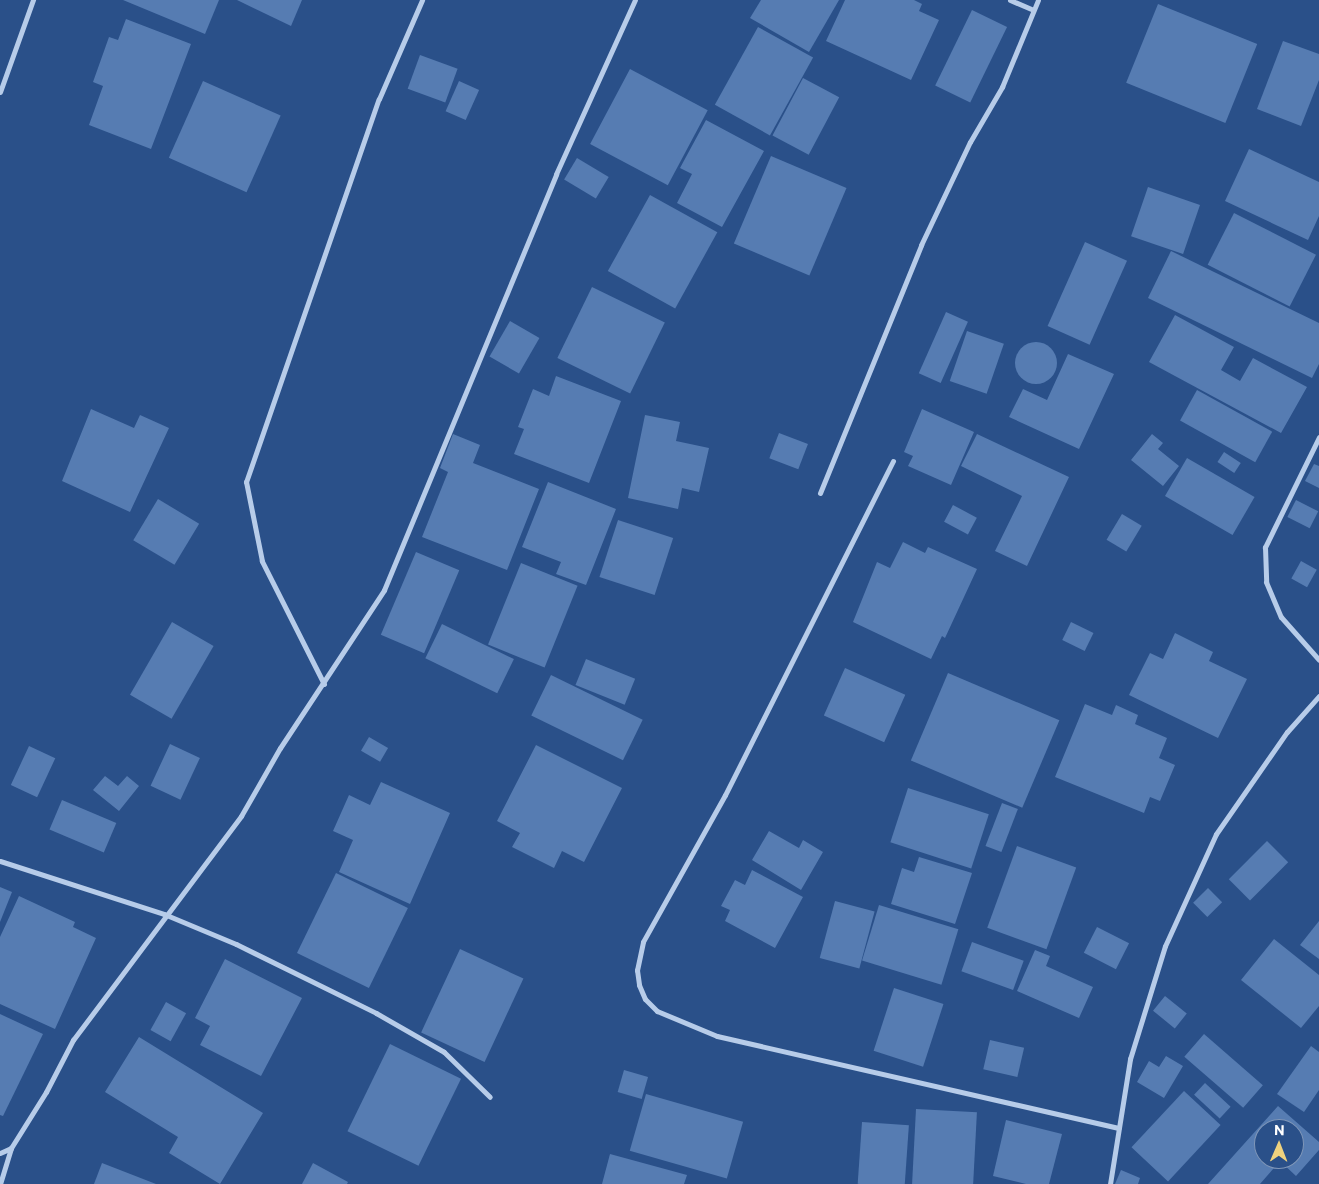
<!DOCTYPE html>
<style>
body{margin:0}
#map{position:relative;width:1319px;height:1184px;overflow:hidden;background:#2a5089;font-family:Commissioner,sans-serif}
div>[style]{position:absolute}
.building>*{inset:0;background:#567cb2;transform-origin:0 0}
.round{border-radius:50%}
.minor>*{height:5px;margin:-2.5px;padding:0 2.5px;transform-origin:2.5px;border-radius:2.5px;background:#b7cce9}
span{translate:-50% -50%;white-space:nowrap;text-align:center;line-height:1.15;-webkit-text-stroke:4.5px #2a5089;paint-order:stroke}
.north{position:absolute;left:1254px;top:1119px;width:50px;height:50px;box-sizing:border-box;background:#2a5089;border:1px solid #7f96b8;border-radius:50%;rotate:1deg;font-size:14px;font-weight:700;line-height:20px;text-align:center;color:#fff}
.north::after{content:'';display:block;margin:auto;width:18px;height:22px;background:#efd27e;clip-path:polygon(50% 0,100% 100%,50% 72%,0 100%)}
</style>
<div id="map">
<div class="building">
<i style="clip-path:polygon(123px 0,219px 0,205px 34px)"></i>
<i style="clip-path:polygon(237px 0,302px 0,291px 26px)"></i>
<i style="clip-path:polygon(761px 0,839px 0,809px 52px,750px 18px)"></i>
<i style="clip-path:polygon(845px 0,914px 0,922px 4px,919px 11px,939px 20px,911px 80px,826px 41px)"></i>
<i style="left:1158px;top:4px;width:107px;height:85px;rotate:22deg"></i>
<i style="left:972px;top:10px;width:39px;height:84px;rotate:26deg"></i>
<i style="clip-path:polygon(126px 19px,191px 44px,151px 149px,89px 125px,103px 86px,93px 82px,109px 37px,118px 40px)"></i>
<i style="left:758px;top:27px;width:63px;height:89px;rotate:29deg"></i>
<i style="clip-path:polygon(1283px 41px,1319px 54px,1319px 80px,1301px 126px,1257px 109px)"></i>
<i style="left:420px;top:55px;width:40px;height:36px;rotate:20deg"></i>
<i style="left:630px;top:69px;width:88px;height:85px;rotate:28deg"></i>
<i style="left:803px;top:78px;width:41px;height:65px;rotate:28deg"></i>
<i style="left:203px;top:81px;width:85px;height:84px;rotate:24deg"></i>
<i style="left:459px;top:81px;width:22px;height:33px;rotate:24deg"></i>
<i style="clip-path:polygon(706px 120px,764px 151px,722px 227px,677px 203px,692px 174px,680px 168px)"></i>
<i style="clip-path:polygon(1249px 149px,1319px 182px,1319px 216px,1308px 240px,1225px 201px)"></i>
<i style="left:771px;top:156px;width:82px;height:95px;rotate:23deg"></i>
<i style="left:577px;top:158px;width:37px;height:25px;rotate:31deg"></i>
<i style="left:1148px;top:187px;width:55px;height:52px;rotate:19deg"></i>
<i style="left:650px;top:195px;width:77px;height:87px;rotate:29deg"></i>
<i style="left:1234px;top:213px;width:92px;height:58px;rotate:27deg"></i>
<i style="left:1085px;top:242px;width:46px;height:92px;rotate:24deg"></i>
<i style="clip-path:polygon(1171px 251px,1319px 323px,1319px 364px,1312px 378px,1148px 298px)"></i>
<i style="left:592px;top:287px;width:81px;height:79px;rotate:26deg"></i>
<i style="left:946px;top:312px;width:24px;height:67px;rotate:24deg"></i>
<i style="clip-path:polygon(1175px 315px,1234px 347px,1221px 370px,1240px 381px,1253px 358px,1307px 387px,1281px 433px,1149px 362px)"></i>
<i style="left:510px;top:321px;width:34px;height:41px;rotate:30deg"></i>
<i style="left:967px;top:331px;width:39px;height:53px;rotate:19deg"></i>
<i class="round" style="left:1015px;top:342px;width:42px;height:42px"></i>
<i style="clip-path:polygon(1068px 354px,1114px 374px,1079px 449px,1009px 417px,1023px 389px,1047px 400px)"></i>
<i style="clip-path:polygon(556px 376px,621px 401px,589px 483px,514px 454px,524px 429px,518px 427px,533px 389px,549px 396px)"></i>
<i style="left:1197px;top:390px;width:86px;height:35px;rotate:29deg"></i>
<i style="clip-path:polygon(91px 409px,134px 428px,140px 415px,169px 428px,130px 512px,62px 481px)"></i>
<i style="clip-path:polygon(922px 409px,974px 432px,951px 485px,908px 466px,913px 456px,904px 452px)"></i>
<i style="clip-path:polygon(645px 415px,680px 422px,676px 441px,709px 448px,699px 492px,682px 488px,678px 509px,628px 498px)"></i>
<i style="left:779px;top:433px;width:31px;height:27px;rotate:21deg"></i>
<i style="clip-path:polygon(453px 434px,480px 445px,473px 463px,539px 489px,507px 570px,422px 537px,448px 472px,440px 468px)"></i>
<i style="clip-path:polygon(977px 434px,1069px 477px,1027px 566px,995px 551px,1022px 496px,961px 466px)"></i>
<i style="clip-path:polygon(1152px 434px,1163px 443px,1158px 449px,1179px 466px,1163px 486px,1131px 460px)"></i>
<i style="left:1224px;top:452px;width:20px;height:12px;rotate:33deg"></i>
<i style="left:1187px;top:458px;width:78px;height:44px;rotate:30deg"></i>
<i style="clip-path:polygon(1314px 464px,1319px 466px,1319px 488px,1305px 481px)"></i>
<i style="clip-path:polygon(548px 482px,616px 509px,586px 585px,556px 574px,561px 562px,522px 547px)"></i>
<i style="left:158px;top:499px;width:48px;height:48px;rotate:31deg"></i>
<i style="left:1296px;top:500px;width:25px;height:19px;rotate:27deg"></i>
<i style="left:953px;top:505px;width:27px;height:19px;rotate:28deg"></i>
<i style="left:1122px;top:514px;width:23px;height:30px;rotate:31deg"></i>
<i style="left:618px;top:520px;width:58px;height:60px;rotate:18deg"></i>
<i style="clip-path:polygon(903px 542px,925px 553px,928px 547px,977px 569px,945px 638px,942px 636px,931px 659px,853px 622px,877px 562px,890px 568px)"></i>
<i style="left:416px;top:552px;width:47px;height:90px;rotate:23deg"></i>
<i style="left:1301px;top:561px;width:18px;height:20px;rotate:29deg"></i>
<i style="left:521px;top:563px;width:61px;height:88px;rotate:22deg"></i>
<i style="left:172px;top:622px;width:48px;height:84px;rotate:30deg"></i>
<i style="left:1071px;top:622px;width:25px;height:20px;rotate:26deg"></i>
<i style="left:442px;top:624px;width:80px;height:38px;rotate:26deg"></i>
<i style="clip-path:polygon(1175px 633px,1213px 652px,1209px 661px,1247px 679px,1218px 738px,1129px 695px,1150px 653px,1163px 659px)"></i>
<i style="left:586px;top:659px;width:53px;height:28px;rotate:22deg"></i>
<i style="left:845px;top:668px;width:66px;height:52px;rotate:24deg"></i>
<i style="left:948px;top:673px;width:121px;height:95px;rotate:23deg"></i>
<i style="left:551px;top:675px;width:102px;height:45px;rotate:26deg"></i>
<i style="clip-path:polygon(1085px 704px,1112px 715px,1116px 705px,1138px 715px,1135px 724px,1167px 738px,1159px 758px,1175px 765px,1160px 801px,1150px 797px,1144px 813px,1055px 777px)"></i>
<i style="left:369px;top:737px;width:22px;height:16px;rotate:30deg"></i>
<i style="left:170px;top:744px;width:33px;height:46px;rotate:25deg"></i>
<i style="clip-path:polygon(536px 745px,622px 788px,584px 862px,562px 851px,554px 868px,512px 847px,520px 833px,497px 821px)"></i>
<i style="left:29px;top:746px;width:29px;height:43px;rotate:25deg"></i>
<i style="clip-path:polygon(105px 776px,118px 786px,127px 776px,139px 786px,119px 811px,93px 790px)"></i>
<i style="clip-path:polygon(381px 782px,450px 813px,410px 904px,339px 872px,353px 840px,333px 831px,349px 795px,370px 805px)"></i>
<i style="left:908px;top:788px;width:85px;height:57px;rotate:18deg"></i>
<i style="left:62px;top:800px;width:59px;height:32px;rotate:23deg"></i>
<i style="left:1002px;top:803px;width:17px;height:46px;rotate:21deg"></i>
<i style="clip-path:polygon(769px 831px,799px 848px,803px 840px,823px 852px,801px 890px,752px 860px)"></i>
<i style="left:1267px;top:841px;width:30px;height:54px;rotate:45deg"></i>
<i style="left:1017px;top:846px;width:63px;height:87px;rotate:20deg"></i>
<i style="clip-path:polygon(919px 857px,972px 873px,955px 924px,891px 904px,902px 868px,914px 872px)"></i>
<i style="clip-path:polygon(752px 870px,803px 897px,775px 948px,725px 921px,730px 910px,721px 906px,735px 880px,745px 885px)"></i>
<i style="left:336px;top:873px;width:80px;height:89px;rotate:26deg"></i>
<i style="clip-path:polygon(0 887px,12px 892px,0 922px)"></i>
<i style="left:1208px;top:888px;width:20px;height:21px;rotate:45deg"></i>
<i style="clip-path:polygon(19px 896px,75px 922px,73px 927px,96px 938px,55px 1029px,0 1004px,0 937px)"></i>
<i style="left:835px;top:901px;width:41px;height:59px;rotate:15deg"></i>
<i style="left:879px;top:905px;width:83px;height:58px;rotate:17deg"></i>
<i style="clip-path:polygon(1319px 921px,1319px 959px,1300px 945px)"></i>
<i style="left:1097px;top:927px;width:36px;height:29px;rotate:27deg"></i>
<i style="clip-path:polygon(1274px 939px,1319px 975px,1319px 1006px,1301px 1028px,1241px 980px)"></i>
<i style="left:972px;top:942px;width:55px;height:31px;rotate:20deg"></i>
<i style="left:460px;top:949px;width:70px;height:92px;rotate:25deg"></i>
<i style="clip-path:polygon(1035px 950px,1050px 956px,1046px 966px,1093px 987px,1079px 1018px,1017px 991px)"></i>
<i style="clip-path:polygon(225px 959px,302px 998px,261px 1076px,200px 1045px,210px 1026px,195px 1018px)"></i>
<i style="left:894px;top:988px;width:52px;height:66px;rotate:18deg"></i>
<i style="left:1165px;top:996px;width:28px;height:19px;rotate:39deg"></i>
<i style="left:166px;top:1002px;width:23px;height:32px;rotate:29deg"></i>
<i style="clip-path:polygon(0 1014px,43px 1034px,3px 1116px,0 1115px)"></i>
<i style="left:1204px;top:1034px;width:78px;height:30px;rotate:41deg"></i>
<i style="clip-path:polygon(139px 1037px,263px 1113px,220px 1184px,169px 1153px,178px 1137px,105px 1092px)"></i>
<i style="left:990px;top:1040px;width:35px;height:30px;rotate:13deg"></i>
<i style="left:390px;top:1044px;width:79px;height:97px;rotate:26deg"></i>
<i style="clip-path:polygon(1311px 1046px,1319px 1052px,1319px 1090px,1304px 1112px,1277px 1094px)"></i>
<i style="clip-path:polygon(1166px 1056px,1183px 1066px,1164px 1098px,1137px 1082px,1149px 1061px,1159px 1067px)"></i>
<i style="left:624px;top:1070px;width:25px;height:23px;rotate:16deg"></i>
<i style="left:1205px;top:1083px;width:35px;height:16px;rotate:43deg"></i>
<i style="left:1184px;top:1091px;width:50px;height:77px;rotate:43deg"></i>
<i style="left:646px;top:1094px;width:101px;height:59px;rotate:16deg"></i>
<i style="clip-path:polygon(evenodd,1278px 1106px,1319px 1142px,1319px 1150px,1296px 1176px,1280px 1161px,1260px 1184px,1208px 1184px,1278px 1106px,1264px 1129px,1294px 1129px,1294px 1159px,1264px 1159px,1264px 1129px)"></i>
<i style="left:916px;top:1109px;width:61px;height:75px;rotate:3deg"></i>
<i style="clip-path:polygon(1006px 1120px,1062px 1134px,1049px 1184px,1026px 1184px,993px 1176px)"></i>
<i style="left:862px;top:1122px;width:47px;height:62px;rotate:4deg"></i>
<i style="clip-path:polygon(610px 1154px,687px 1175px,684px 1184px,602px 1184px)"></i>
<i style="clip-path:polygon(102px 1163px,156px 1184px,94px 1184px)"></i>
<i style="clip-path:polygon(313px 1163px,348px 1182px,347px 1184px,302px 1184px)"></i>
<i style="clip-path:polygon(1121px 1170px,1140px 1178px,1138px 1184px,1115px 1184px)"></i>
</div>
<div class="minor">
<i style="left:1010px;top:0;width:25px;rotate:23deg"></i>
<i style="left:0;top:92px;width:98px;rotate:-70.3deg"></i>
<i style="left:1319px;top:437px;width:123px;rotate:116.1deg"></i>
<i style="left:1265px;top:547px;width:35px;rotate:88deg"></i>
<i style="left:1266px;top:582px;width:38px;rotate:67deg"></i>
<i style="left:1281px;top:617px;width:57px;rotate:48.5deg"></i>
<i style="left:893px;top:461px;width:374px;rotate:116.7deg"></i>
<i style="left:725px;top:795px;width:168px;rotate:119.2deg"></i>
<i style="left:643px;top:942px;width:29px;rotate:102deg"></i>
<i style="left:637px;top:970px;width:15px;rotate:82deg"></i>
<i style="left:639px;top:985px;width:15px;rotate:67deg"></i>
<i style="left:645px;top:999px;width:17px;rotate:45deg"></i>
<i style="left:657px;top:1011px;width:65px;rotate:22.6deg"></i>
<i style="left:717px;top:1036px;width:412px;rotate:12.9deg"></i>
<i style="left:820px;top:493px;width:268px;rotate:-67.8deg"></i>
<i style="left:921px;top:245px;width:114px;rotate:-64.6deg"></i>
<i style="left:970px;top:142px;width:64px;rotate:-59.8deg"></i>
<i style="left:1002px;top:87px;width:94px;rotate:-67.5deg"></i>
<i style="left:324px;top:684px;width:138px;rotate:-116.8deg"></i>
<i style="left:262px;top:561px;width:81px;rotate:-101.4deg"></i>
<i style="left:246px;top:482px;width:405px;rotate:-70.9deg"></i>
<i style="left:379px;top:99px;width:108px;rotate:-66.5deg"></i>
<i style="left:0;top:861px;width:172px;rotate:17.9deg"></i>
<i style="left:164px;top:914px;width:78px;rotate:22.6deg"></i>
<i style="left:236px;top:944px;width:156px;rotate:26.2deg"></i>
<i style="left:376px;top:1013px;width:78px;rotate:29.8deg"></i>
<i style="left:444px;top:1052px;width:64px;rotate:44.4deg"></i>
<i style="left:0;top:1153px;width:12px;rotate:-24deg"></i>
<i style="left:11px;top:1148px;width:66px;rotate:-58deg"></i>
<i style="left:46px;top:1092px;width:59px;rotate:-62.6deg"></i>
<i style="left:73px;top:1040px;width:280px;rotate:-53.1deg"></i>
<i style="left:241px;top:816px;width:78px;rotate:-60.2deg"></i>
<i style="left:280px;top:748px;width:189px;rotate:-56.6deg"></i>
<i style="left:384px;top:590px;width:450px;rotate:-67.5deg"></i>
<i style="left:556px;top:174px;width:191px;rotate:-65.6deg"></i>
<i style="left:0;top:1184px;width:38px;rotate:-73deg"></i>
<i style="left:1110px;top:1184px;width:127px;rotate:-80.9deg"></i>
<i style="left:1130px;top:1059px;width:118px;rotate:-72.8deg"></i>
<i style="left:1165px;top:946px;width:123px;rotate:-65.5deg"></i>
<i style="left:1216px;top:834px;width:124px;rotate:-55.2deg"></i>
<i style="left:1287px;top:732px;width:48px;rotate:-48.4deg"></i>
</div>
<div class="north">N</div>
</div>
